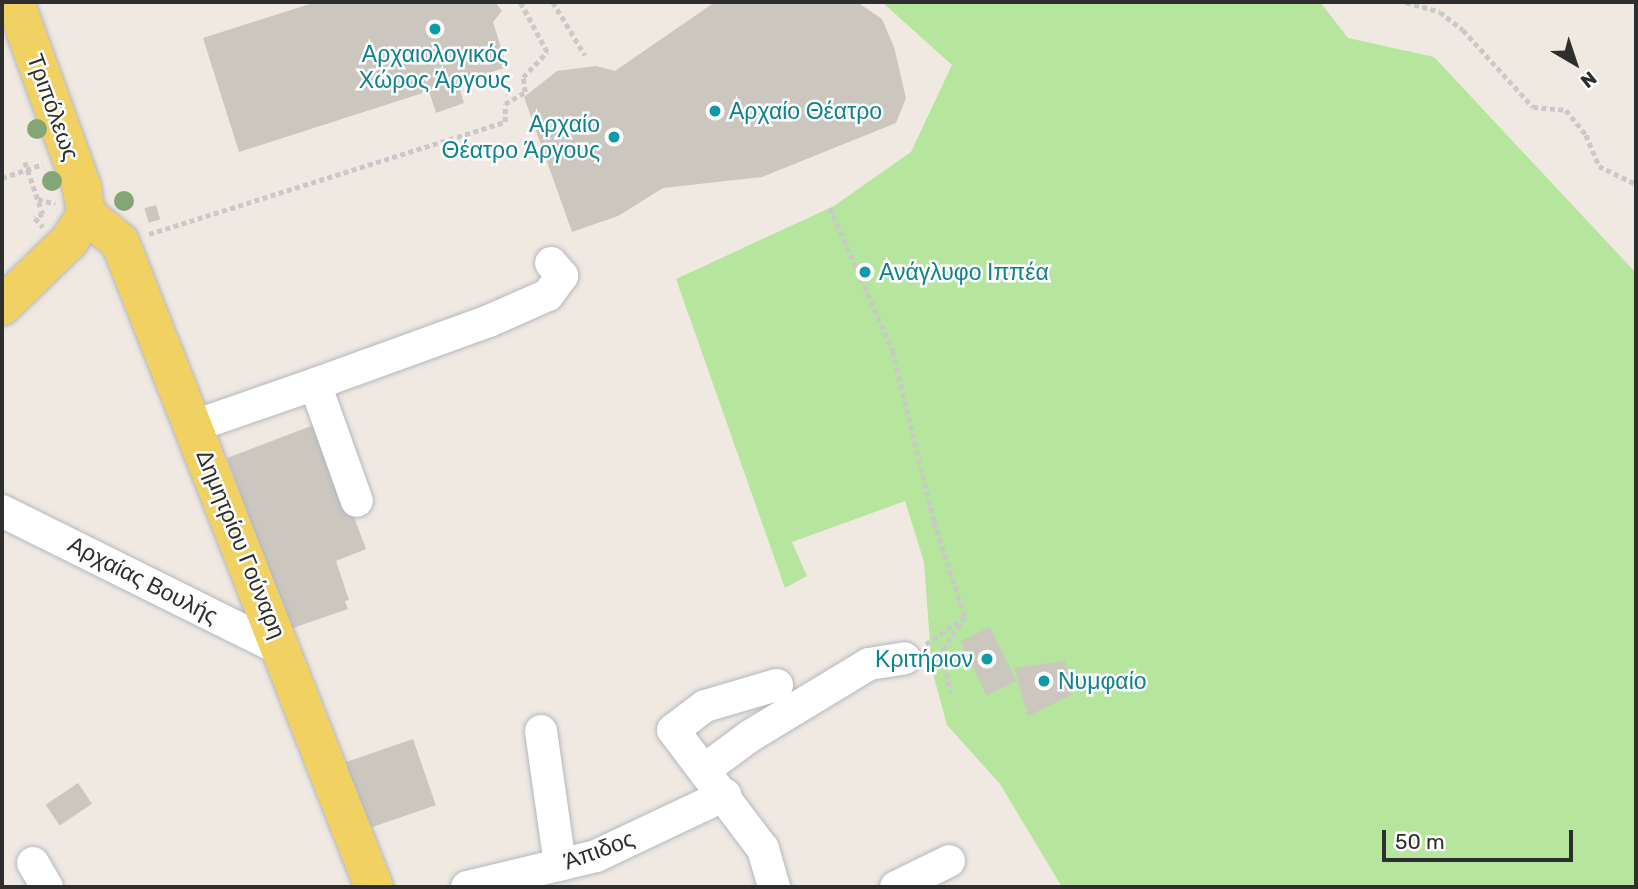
<!DOCTYPE html>
<meta charset="utf-8">
<style>
body{margin:0}
#map{position:relative;width:1638px;height:889px;overflow:hidden;background:#efe9e1;font-family:Rubik,sans-serif}
div>[style]{position:absolute}
.green>*{inset:0;background:#b6e59e}
.building>*{inset:0;background:#cbc7bf;transform-origin:0 0}
.path>*{height:4.5px;margin-top:-2.25px;transform-origin:0;background:repeating-linear-gradient(90deg,#c9c9c9 0 5px,transparent 0 8.5px)}
.roads{filter:drop-shadow(0 0 2px #b4b7c1) drop-shadow(0 0 2px #b4b7c1)}
.minor>*{height:32px;margin:-16px;padding:0 16px;transform-origin:16px;border-radius:16px;background:#fff}
.major>*{height:38px;margin:-19px;padding:0 19px;transform-origin:19px;border-radius:19px;background:#f2d163}
.trees>*{width:20px;height:20px;margin:-10px;border-radius:50%;background:#84a574}
.dots>*{width:19px;height:19px;translate:-50% -50%;box-sizing:border-box;border:4px solid #fff;border-radius:50%}
span{translate:-50% -50%;white-space:nowrap;text-align:center;line-height:1.15;-webkit-text-stroke:5px #fff;paint-order:stroke}
.culture-label{font-size:23px;color:#0d838f}
.left{translate:0 -50%;text-align:left}
.right{translate:-100% -50%;text-align:right}
.street-label{font-size:23px;color:#2e2e2e}
.frame{position:absolute;inset:0;border:4px solid #2e2e2e;pointer-events:none}
.north{position:absolute;left:1540px;top:28px;width:70px;height:70px;-webkit-text-stroke:5px #fff;paint-order:stroke;rotate:141deg;font-size:19px;font-weight:700;line-height:28px;text-align:center;color:#2e2e2e}
.north::after{content:'';display:block;margin:auto;width:24px;height:32px;background:#2e2e2e;clip-path:polygon(50% 0,100% 100%,50% 72%,0 100%)}
.scale{position:absolute;left:1382px;top:830px;width:191px;height:32px;box-sizing:border-box;border:4px solid #2e2e2e;border-top:0;padding-left:9px;font-size:21px;line-height:24px;white-space:nowrap;color:#2e2e2e;-webkit-text-stroke:5px #fff;paint-order:stroke}
</style>
<div id="map">
<div class="green">
<i style="clip-path:polygon(882px 2px,1320px 2px,1348px 38px,1434px 57px,1636px 273px,1636px 887px,1062px 887px,1000px 784px,947px 725px,932px 670px,924px 562px,905px 501px,792px 542px,807px 576px,785px 588px,676px 279px,834px 206px,911px 152px,952px 65px)"></i>
</div>
<div class="building">
<i style="clip-path:polygon(316px 2px,495px 2px,502px 11px,493px 22px,507px 67px,458px 83px,464px 103px,436px 113px,429px 91px,239px 152px,203px 38px)"></i>
<i style="clip-path:polygon(715px 2px,857px 2px,882px 19px,894px 47px,906px 98px,896px 123px,762px 177px,663px 188px,618px 216px,572px 232px,524px 97px,557px 71px,596px 66px,615px 71px)"></i>
<i style="left:156px;top:205px;width:15px;height:12px;rotate:74deg"></i>
<i style="clip-path:polygon(319px 423px,366px 549px,336px 561px,349px 600px,345px 601px,348px 609px,290px 629px,227px 458px)"></i>
<i style="left:990px;top:627px;width:60px;height:33px;rotate:64deg"></i>
<i style="clip-path:polygon(1065px 661px,1073px 694px,1028px 716px,1014px 668px)"></i>
<i style="left:413px;top:739px;width:70px;height:77px;rotate:71deg"></i>
<i style="left:78px;top:783px;width:25px;height:39px;rotate:56deg"></i>
</div>
<div class="path">
<i style="left:553px;top:2px;width:62px;rotate:58.9deg"></i>
<i style="left:1406px;top:2px;width:35px;rotate:16deg"></i>
<i style="left:1440px;top:12px;width:29px;rotate:38deg"></i>
<i style="left:1463px;top:30px;width:104px;rotate:47.7deg"></i>
<i style="left:1533px;top:107px;width:33px;rotate:5deg"></i>
<i style="left:1566px;top:110px;width:32px;rotate:51deg"></i>
<i style="left:1586px;top:135px;width:34px;rotate:67deg"></i>
<i style="left:1599px;top:166px;width:41px;rotate:25.9deg"></i>
<i style="left:25px;top:162px;width:55px;rotate:70.9deg"></i>
<i style="left:43px;top:214px;width:9px;rotate:153deg"></i>
<i style="left:35px;top:218px;width:12px;rotate:48deg"></i>
<i style="left:2px;top:178px;width:43px;rotate:-18.9deg"></i>
<i style="left:38px;top:199px;width:18px;rotate:16deg"></i>
<i style="left:830px;top:208px;width:156px;rotate:66.2deg"></i>
<i style="left:893px;top:351px;width:176px;rotate:76.5deg"></i>
<i style="left:934px;top:522px;width:100px;rotate:71.9deg"></i>
<i style="left:965px;top:617px;width:37px;rotate:124deg"></i>
<i style="left:944px;top:648px;width:46px;rotate:82.6deg"></i>
<i style="left:149px;top:234px;width:373px;rotate:-17.5deg"></i>
<i style="left:505px;top:122px;width:18px;rotate:-90deg"></i>
<i style="left:505px;top:104px;width:23px;rotate:-31deg"></i>
<i style="left:525px;top:92px;width:15px;rotate:-98deg"></i>
<i style="left:523px;top:77px;width:35px;rotate:-46deg"></i>
<i style="left:547px;top:52px;width:57px;rotate:-118.4deg"></i>
<i style="left:926px;top:644px;width:44px;rotate:-34.8deg"></i>
</div>
<div class="roads">
<div class="minor">
<i style="left:315px;top:384px;width:185px;rotate:-19.9deg"></i>
<i style="left:489px;top:321px;width:64px;rotate:-23.8deg"></i>
<i style="left:548px;top:295px;width:24px;rotate:-54deg"></i>
<i style="left:562px;top:276px;width:17px;rotate:-130deg"></i>
<i style="left:194px;top:426px;width:128px;rotate:-19.1deg"></i>
<i style="left:315px;top:384px;width:124px;rotate:70.3deg"></i>
<i style="left:2px;top:511px;width:315px;rotate:26.4deg"></i>
<i style="left:541px;top:731px;width:135px;rotate:81.9deg"></i>
<i style="left:704px;top:770px;width:57px;rotate:-36.5deg"></i>
<i style="left:750px;top:736px;width:139px;rotate:-31.2deg"></i>
<i style="left:869px;top:664px;width:36px;rotate:-9deg"></i>
<i style="left:33px;top:863px;width:28px;rotate:60deg"></i>
<i style="left:467px;top:887px;width:133px;rotate:-13.5deg"></i>
<i style="left:596px;top:856px;width:143px;rotate:-25.3deg"></i>
<i style="left:774px;top:887px;width:40px;rotate:-106deg"></i>
<i style="left:763px;top:849px;width:149px;rotate:-127.1deg"></i>
<i style="left:673px;top:730px;width:40px;rotate:-37deg"></i>
<i style="left:705px;top:706px;width:75px;rotate:-16.3deg"></i>
<i style="left:896px;top:887px;width:59px;rotate:-26.1deg"></i>
</div>
<div class="major">
<i style="left:15px;top:2px;width:197px;rotate:70.1deg"></i>
<i style="left:82px;top:187px;width:27px;rotate:82deg"></i>
<i style="left:86px;top:214px;width:44px;rotate:39.5deg"></i>
<i style="left:120px;top:242px;width:693px;rotate:68.51deg"></i>
<i style="left:2px;top:306px;width:95px;rotate:-44.1deg"></i>
<i style="left:70px;top:240px;width:31px;rotate:-58deg"></i>
</div>
</div>
<div class="trees">
<i style="left:37px;top:129px"></i>
<i style="left:52px;top:181px"></i>
<i style="left:124px;top:201px"></i>
</div>
<div class="dots">
<i style="left:435px;top:29px;background:#0f9aa8"></i>
<i style="left:715px;top:111px;background:#0f9aa8"></i>
<i style="left:614px;top:137px;background:#0f9aa8"></i>
<i style="left:865px;top:272px;background:#0f9aa8"></i>
<i style="left:987px;top:659px;background:#0f9aa8"></i>
<i style="left:1044px;top:681px;background:#0f9aa8"></i>
</div>
<div class="culture-label">
<span style="left:435px;top:67px">Αρχαιολογικός<br>Χώρος Άργους</span>
<span class="left" style="left:729px;top:111px">Αρχαίο Θέατρο</span>
<span class="right" style="left:600px;top:137px">Αρχαίο<br>Θέατρο Άργους</span>
<span class="left" style="left:879px;top:272px">Ανάγλυφο Ιππέα</span>
<span class="right" style="left:973px;top:659px">Κριτήριον</span>
<span class="left" style="left:1058px;top:681px">Νυμφαίο</span>
</div>
<div class="street-label">
<span style="left:53px;top:107px;rotate:70deg">Τριπόλεως</span>
<span style="left:241px;top:544px;rotate:68deg">Δημητρίου Γούναρη</span>
<span style="left:143px;top:580px;rotate:27deg">Αρχαίας Βουλής</span>
<span style="left:599px;top:850px;rotate:-20deg">Άπιδος</span>
</div>
<div class="frame"></div>
<div class="north">N</div>
<div class="scale">50 m</div>
</div>
